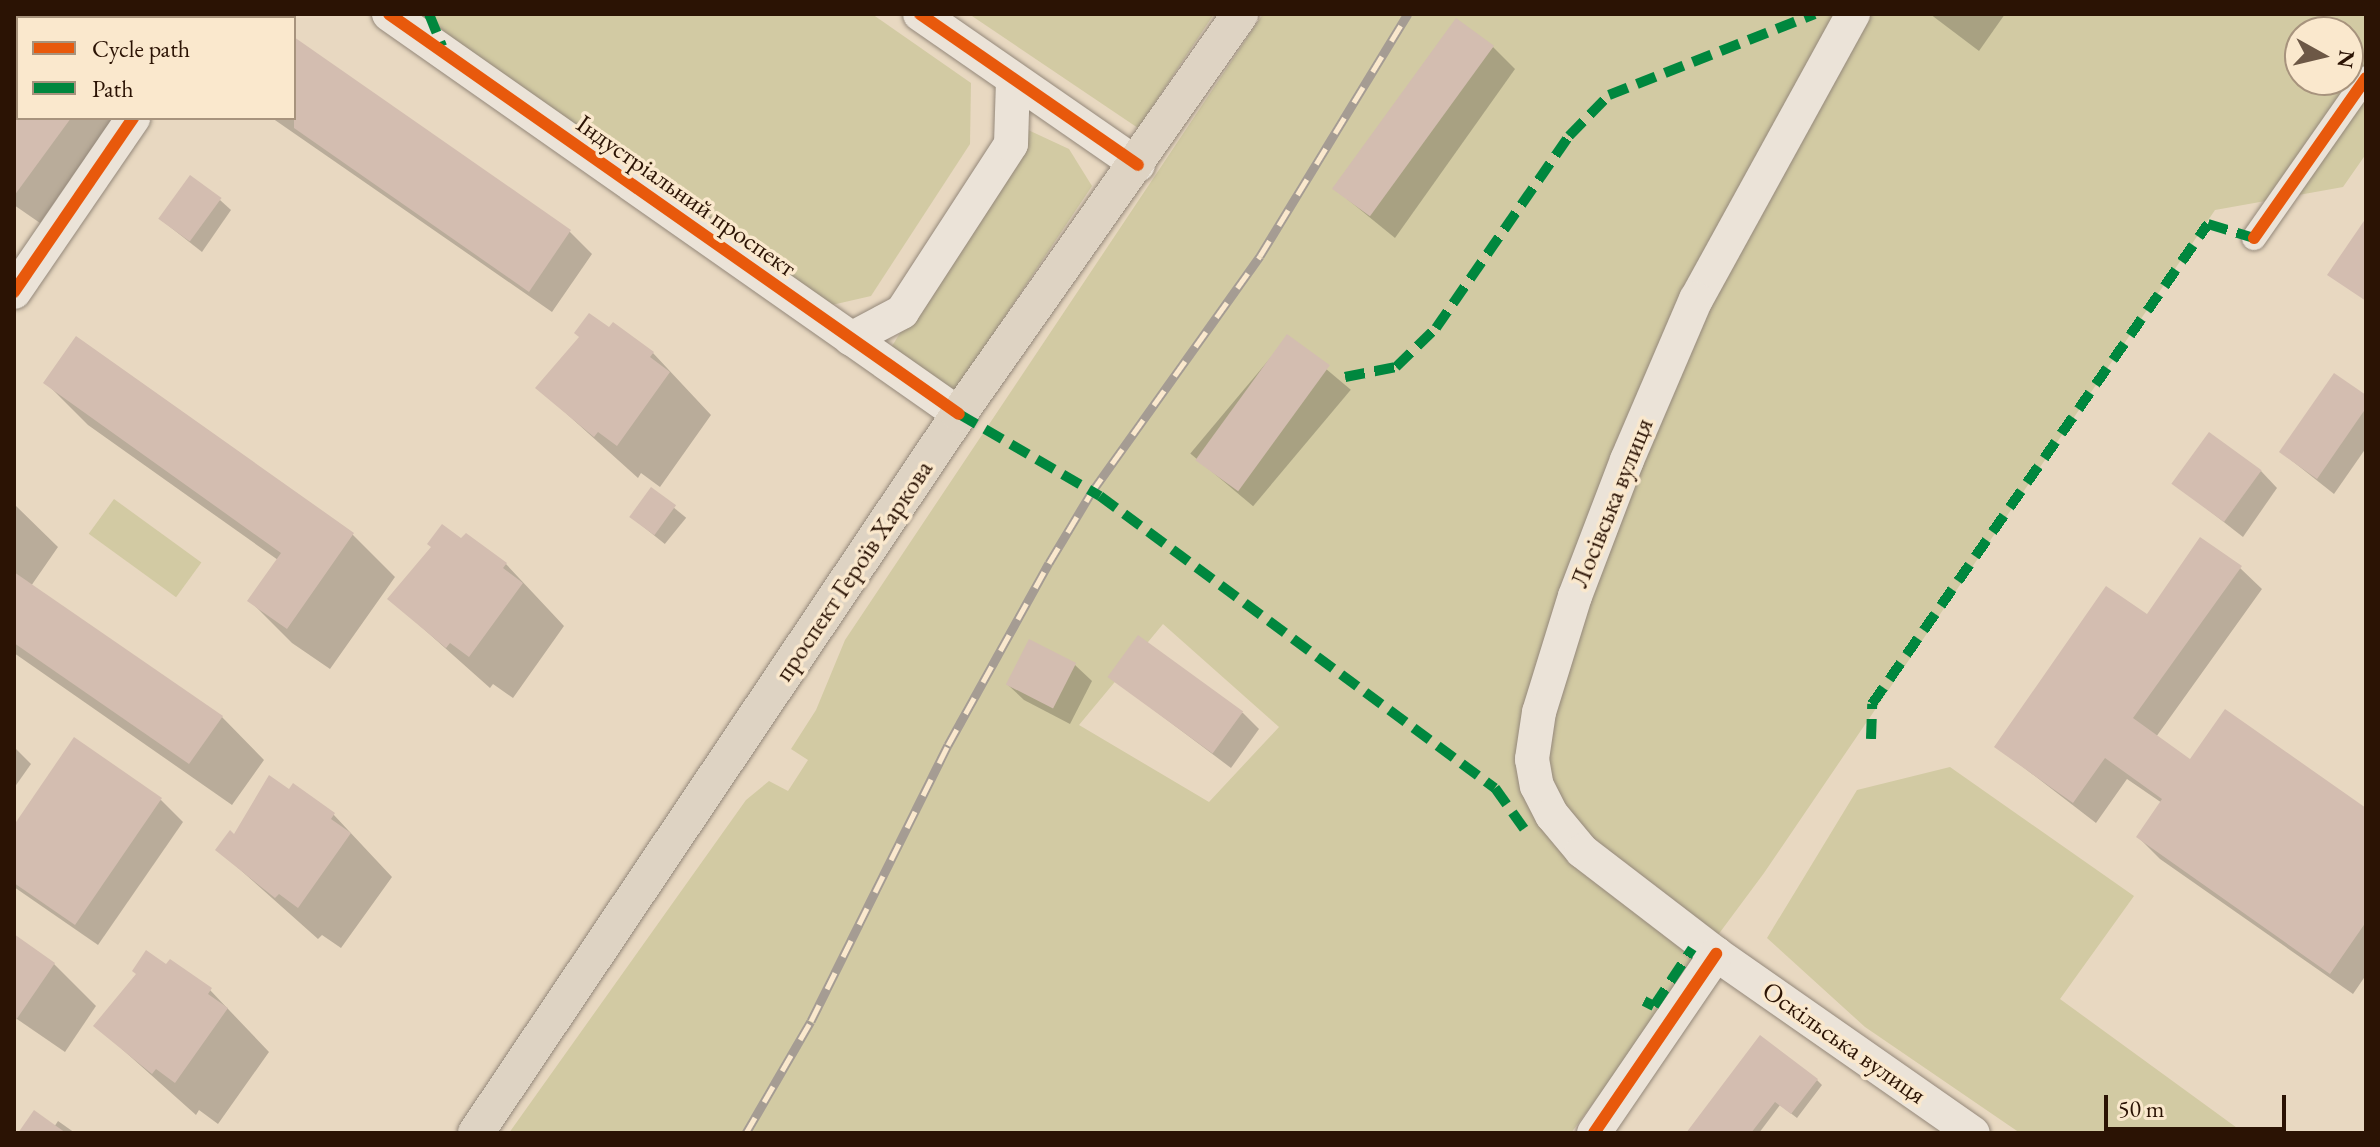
<!DOCTYPE html>
<meta charset="utf-8">
<style>
body{margin:0}
#map{position:relative;width:2380px;height:1147px;overflow:hidden;background:#e8d8c1;font-family:"EB Garamond",serif}
div>[style]{position:absolute}
.green>*{inset:0;background:#d2caa3;transform-origin:0 0}
.shadow>*{inset:0;background:#0003;transform-origin:0 0}
.building>*{inset:0;background:#d3bdb0;transform-origin:0 0}
.roads{filter:drop-shadow(0 0 2px #94887a) drop-shadow(0 0 2px #94887a)}
.street>*{height:24px;margin:-12px;padding:0 12px;transform-origin:12px;border-radius:12px;background:#ebe3d8}
.secondary>*{height:34px;margin:-17px;padding:0 17px;transform-origin:17px;border-radius:17px;background:#ebe3d8}
.primary>*{height:36px;margin:-18px;padding:0 18px;transform-origin:18px;border-radius:18px;background:#ded3c3}
.rail>*{height:9px;margin-top:-4.5px;transform-origin:0;background:repeating-linear-gradient(90deg,#fae8cd 0 18px,#a59c93 0 36px);box-sizing:border-box;border-block:2px solid #a59c93}
.quiet>*{height:10px;margin-top:-5px;transform-origin:0;background:repeating-linear-gradient(90deg,#00873e 0 20px,transparent 0 30px)}
.cycleway>*{height:12px;margin:-6px;padding:0 6px;transform-origin:6px;border-radius:6px;background:#e8590c}
span{translate:-50% -50%;white-space:nowrap;text-align:center;line-height:1.15;-webkit-text-stroke:7px #fae8cd;paint-order:stroke}
.street-label{font-size:26px;color:#2b1304}
.frame{position:absolute;inset:0;border:16px solid #2b1304;pointer-events:none}
.legend{position:absolute;left:16px;top:16px;width:280px;height:104px;box-sizing:border-box;background:#fae8cd;border:2px solid #a7937d;margin:0;padding:10px 14px;list-style:none;font-size:24px;color:#2b1304}
.legend li{display:flex;align-items:center;gap:16px;height:40px}
.legend b{width:40px;border:2px solid #a7937d}
.north{position:absolute;left:2284px;top:16px;width:80px;height:80px;box-sizing:border-box;background:#fae8cd;border:2px solid #a7937d;border-radius:50%;rotate:98deg;font-size:22px;font-weight:700;line-height:32px;text-align:center;color:#2b1304}
.north::after{content:'';display:block;margin:auto;width:28px;height:36px;background:#6d5846;clip-path:polygon(50% 0,100% 100%,50% 72%,0 100%)}
.scale{position:absolute;left:2104px;top:1095px;width:182px;height:36px;box-sizing:border-box;border:4px solid #2b1304;border-top:0;padding-left:10px;font-size:24px;line-height:28px;white-space:nowrap;color:#2b1304;-webkit-text-stroke:6px #fae8cd;paint-order:stroke}
</style>
<div id="map">
<div class="green">
<i style="clip-path:polygon(373px 14px,872px 14px,971px 83px,970px 144px,871px 296px,810px 310px)"></i>
<i style="clip-path:polygon(969px 14px,1214px 14px,1138px 128px)"></i>
<i style="clip-path:polygon(evenodd,1263px 14px,2366px 14px,2366px 154px,2343px 187px,2215px 210px,1764px 873px,1571px 1133px,509px 1133px,746px 800px,769px 781px,788px 791px,808px 760px,791px 749px,816px 710px,845px 640px,1263px 14px,2300px 32px,2348px 32px,2348px 80px,2300px 80px,2300px 32px,1263px 14px,1163px 624px,1279px 727px,1209px 802px,1079px 725px,1163px 624px)"></i>
<i style="clip-path:polygon(1026px 129px,1069px 149px,1092px 186px,953px 394px,889px 351px)"></i>
<i style="left:114px;top:499px;width:108px;height:43px;rotate:36deg"></i>
<i style="clip-path:polygon(1950px 767px,2134px 896px,2060px 999px,2244px 1133px,2020px 1133px,1865px 1027px,1767px 938px,1857px 790px)"></i>
</div>
<div class="shadow">
<i style="clip-path:polygon(76px 14px,185px 14px,73px 18px)"></i>
<i style="clip-path:polygon(1930px 14px,2005px 14px,1979px 51px)"></i>
<i style="clip-path:polygon(294px 40px,570px 232px,592px 254px,552px 312px,272px 118px,294px 118px)"></i>
<i style="clip-path:polygon(1493px 47px,1515px 69px,1395px 238px,1336px 190px)"></i>
<i style="clip-path:polygon(18px 100px,18px 118px,113px 118px,40px 223px,14px 205px)"></i>
<i style="clip-path:polygon(220px 200px,231px 210px,202px 252px,160px 219px)"></i>
<i style="clip-path:polygon(581px 337px,653px 353px,711px 415px,660px 487px,641px 473px,638px 478px,538px 388px)"></i>
<i style="left:1288px;top:337px;width:82px;height:152px;rotate:40deg"></i>
<i style="clip-path:polygon(45px 382px,352px 534px,395px 577px,330px 669px,292px 643px,250px 601px,278px 560px,88px 425px)"></i>
<i style="clip-path:polygon(2366px 398px,2366px 448px,2334px 494px,2281px 452px)"></i>
<i style="clip-path:polygon(2261px 471px,2277px 488px,2243px 537px,2175px 484px)"></i>
<i style="left:652px;top:490px;width:44px;height:34px;rotate:39deg"></i>
<i style="clip-path:polygon(14px 504px,58px 547px,31px 586px,222px 717px,264px 760px,232px 805px,14px 653px)"></i>
<i style="clip-path:polygon(462px 541px,506px 564px,564px 626px,513px 698px,493px 684px,490px 688px,390px 599px)"></i>
<i style="clip-path:polygon(2240px 568px,2262px 589px,2156px 737px,2191px 762px,2366px 811px,2366px 975px,2353px 994px,2160px 859px,2138px 837px,2162px 803px,2127px 779px,2096px 823px,1997px 747px,2147px 617px)"></i>
<i style="clip-path:polygon(1029px 641px,1075px 665px,1092px 681px,1070px 724px,1024px 700px,1007px 684px)"></i>
<i style="clip-path:polygon(1110px 677px,1243px 713px,1259px 729px,1231px 768px)"></i>
<i style="clip-path:polygon(14px 747px,31px 764px,14px 788px)"></i>
<i style="clip-path:polygon(289px 792px,333px 814px,392px 877px,341px 948px,322px 935px,318px 939px,218px 850px)"></i>
<i style="clip-path:polygon(161px 800px,183px 822px,98px 945px,14px 887px,14px 828px)"></i>
<i style="clip-path:polygon(14px 936px,54px 964px,96px 1006px,65px 1052px,14px 1017px)"></i>
<i style="clip-path:polygon(167px 967px,210px 990px,269px 1052px,218px 1124px,199px 1110px,196px 1115px,95px 1025px)"></i>
<i style="clip-path:polygon(1817px 1080px,1822px 1085px,1797px 1118px,1780px 1105px,1759px 1133px,1689px 1133px)"></i>
<i style="clip-path:polygon(58px 1121px,75px 1133px,24px 1133px,54px 1127px)"></i>
</div>
<div class="building">
<i style="left:1456px;top:18px;width:47px;height:211px;rotate:36deg"></i>
<i style="clip-path:polygon(294px 37px,571px 230px,529px 292px,294px 128px)"></i>
<i style="clip-path:polygon(14px 118px,71px 118px,14px 196px)"></i>
<i style="left:190px;top:175px;width:39px;height:54px;rotate:36deg"></i>
<i style="clip-path:polygon(2366px 218px,2366px 301px,2327px 275px)"></i>
<i style="clip-path:polygon(589px 313px,609px 327px,613px 322px,654px 352px,650px 357px,670px 372px,617px 446px,598px 432px,594px 437px,535px 388px,579px 337px,574px 333px)"></i>
<i style="left:1287px;top:334px;width:53px;height:156px;rotate:36deg"></i>
<i style="clip-path:polygon(76px 336px,354px 533px,287px 629px,247px 601px,281px 553px,43px 383px)"></i>
<i style="clip-path:polygon(2334px 373px,2366px 395px,2366px 408px,2317px 479px,2279px 452px)"></i>
<i style="left:2209px;top:432px;width:65px;height:64px;rotate:36deg"></i>
<i style="left:651px;top:487px;width:31px;height:37px;rotate:36deg"></i>
<i style="clip-path:polygon(442px 524px,461px 538px,466px 533px,507px 563px,503px 568px,523px 583px,469px 657px,450px 643px,446px 648px,387px 599px,431px 547px,427px 544px)"></i>
<i style="clip-path:polygon(2200px 537px,2242px 566px,2133px 718px,2190px 759px,2225px 709px,2366px 808px,2366px 922px,2330px 974px,2136px 837px,2162px 799px,2105px 758px,2073px 803px,1994px 747px,2106px 586px,2147px 614px)"></i>
<i style="clip-path:polygon(14px 572px,223px 716px,189px 764px,14px 643px)"></i>
<i style="left:1138px;top:635px;width:130px;height:52px;rotate:36deg"></i>
<i style="left:1029px;top:639px;width:53px;height:51px;rotate:27deg"></i>
<i style="clip-path:polygon(74px 737px,162px 798px,75px 925px,14px 883px,14px 825px)"></i>
<i style="clip-path:polygon(269px 775px,289px 789px,293px 783px,335px 813px,331px 819px,351px 833px,298px 908px,279px 894px,275px 898px,215px 850px,230px 830px,234px 834px)"></i>
<i style="clip-path:polygon(14px 934px,55px 963px,14px 1023px)"></i>
<i style="clip-path:polygon(146px 950px,166px 964px,170px 959px,212px 988px,208px 994px,228px 1008px,175px 1083px,156px 1069px,152px 1074px,93px 1026px,136px 974px,132px 971px)"></i>
<i style="clip-path:polygon(1760px 1035px,1818px 1079px,1791px 1114px,1775px 1102px,1751px 1133px,1686px 1133px)"></i>
<i style="clip-path:polygon(34px 1110px,66px 1133px,18px 1133px)"></i>
</div>
<div class="roads">
<div class="street">
<i style="left:2254px;top:238px;width:195px;rotate:-55deg"></i>
</div>
<div class="secondary">
<i style="left:389px;top:14px;width:696px;rotate:35.06deg"></i>
<i style="left:920px;top:14px;width:265px;rotate:34.7deg"></i>
<i style="left:1853px;top:14px;width:325px;rotate:118.8deg"></i>
<i style="left:1696px;top:299px;width:175px;rotate:113.2deg"></i>
<i style="left:1627px;top:460px;width:146px;rotate:110.9deg"></i>
<i style="left:1575px;top:596px;width:121px;rotate:107.2deg"></i>
<i style="left:1539px;top:712px;width:48px;rotate:98.5deg"></i>
<i style="left:1532px;top:759px;width:27px;rotate:80deg"></i>
<i style="left:1537px;top:786px;width:33px;rotate:63deg"></i>
<i style="left:1552px;top:815px;width:47px;rotate:50.2deg"></i>
<i style="left:1582px;top:851px;width:169px;rotate:37.5deg"></i>
<i style="left:1716px;top:954px;width:313px;rotate:34.9deg"></i>
<i style="left:200px;top:18px;width:5px;rotate:-53deg"></i>
<i style="left:14px;top:292px;width:211px;rotate:-55.6deg"></i>
<i style="left:851px;top:339px;width:58px;rotate:-27.9deg"></i>
<i style="left:902px;top:312px;width:200px;rotate:-57deg"></i>
<i style="left:1011px;top:144px;width:65px;rotate:-88.2deg"></i>
<i style="left:1594px;top:1133px;width:217px;rotate:-55.7deg"></i>
</div>
<div class="primary">
<i style="left:476px;top:1133px;width:866px;rotate:-56.11deg"></i>
<i style="left:959px;top:414px;width:489px;rotate:-54.9deg"></i>
</div>
</div>
<div class="rail">
<i style="left:746px;top:1133px;width:129px;rotate:-59.9deg"></i>
<i style="left:811px;top:1021px;width:308px;rotate:-63.6deg"></i>
<i style="left:948px;top:745px;width:208px;rotate:-61deg"></i>
<i style="left:1049px;top:563px;width:82px;rotate:-59deg"></i>
<i style="left:1091px;top:493px;width:291px;rotate:-54.5deg"></i>
<i style="left:1260px;top:256px;width:284px;rotate:-58.6deg"></i>
</div>
<div class="quiet">
<i style="left:429px;top:14px;width:35px;rotate:68deg"></i>
<i style="left:1345px;top:377px;width:52px;rotate:-11.1deg"></i>
<i style="left:1396px;top:367px;width:56px;rotate:-44.3deg"></i>
<i style="left:1436px;top:328px;width:234px;rotate:-55.3deg"></i>
<i style="left:1569px;top:136px;width:57px;rotate:-45.7deg"></i>
<i style="left:1609px;top:95px;width:221px;rotate:-21.5deg"></i>
<i style="left:959px;top:414px;width:163px;rotate:30.2deg"></i>
<i style="left:1100px;top:496px;width:491px;rotate:36.5deg"></i>
<i style="left:1495px;top:788px;width:60px;rotate:54.5deg"></i>
<i style="left:1871px;top:739px;width:35px;rotate:-88deg"></i>
<i style="left:1872px;top:704px;width:586px;rotate:-55.01deg"></i>
<i style="left:2208px;top:224px;width:48px;rotate:16.9deg"></i>
<i style="left:1644px;top:1001px;width:11px;rotate:27deg"></i>
<i style="left:1654px;top:1006px;width:69px;rotate:-56.3deg"></i>
</div>
<div class="cycleway">
<i style="left:389px;top:14px;width:696px;rotate:35.06deg"></i>
<i style="left:920px;top:14px;width:265px;rotate:34.7deg"></i>
<i style="left:2254px;top:238px;width:195px;rotate:-55deg"></i>
<i style="left:14px;top:292px;width:211px;rotate:-55.6deg"></i>
<i style="left:1594px;top:1133px;width:217px;rotate:-55.7deg"></i>
</div>
<div class="street-label">
<span style="left:686px;top:196px;rotate:35deg">Індустріальний проспект</span>
<span style="left:1612px;top:503px;rotate:-68deg">Лосівська вулиця</span>
<span style="left:854px;top:571px;rotate:-56deg">проспект Героїв Харкова</span>
<span style="left:1844px;top:1043px;rotate:35deg">Оскільська вулиця</span>
</div>
<div class="frame"></div>
<ul class="legend">
<li><b style="height:10px;background:#e8590c"></b>Cycle path</li>
<li><b style="height:10px;background:#00873e"></b>Path</li>
</ul>
<div class="north">N</div>
<div class="scale">50 m</div>
</div>
